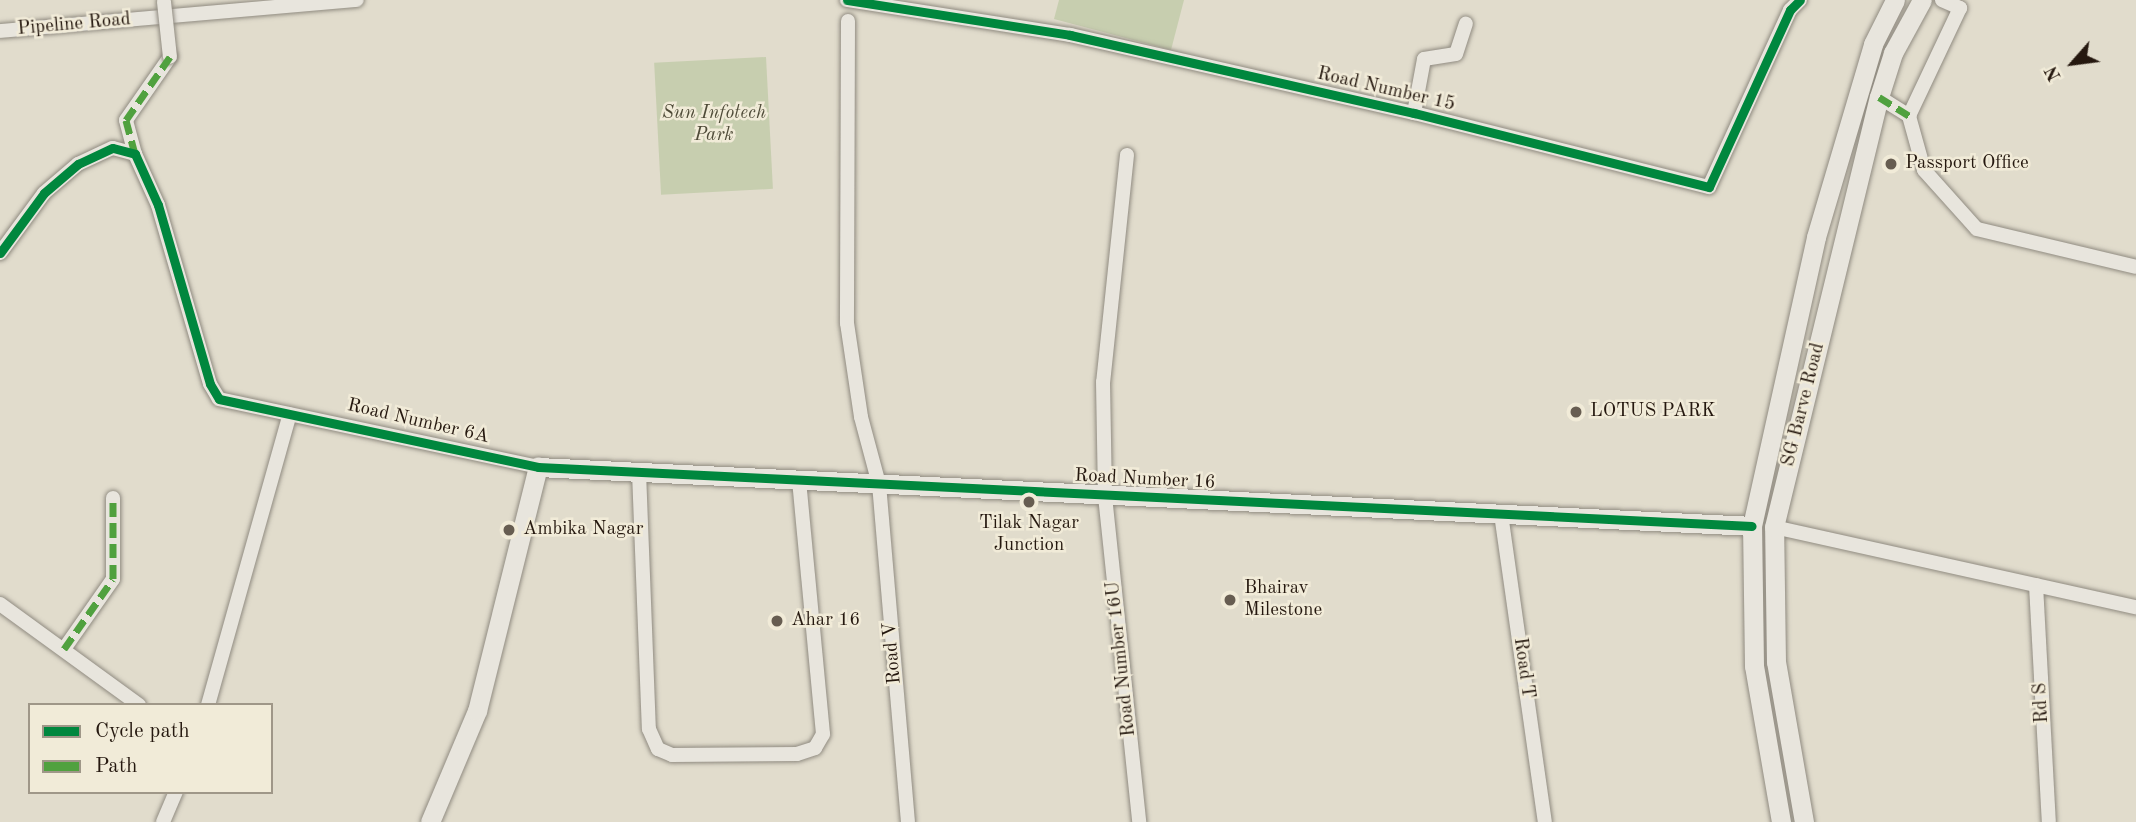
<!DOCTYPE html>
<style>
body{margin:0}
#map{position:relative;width:2136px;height:822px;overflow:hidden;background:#e1dccc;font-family:"Old Standard TT",serif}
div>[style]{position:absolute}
.green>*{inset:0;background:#c7ceaf;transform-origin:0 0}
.roads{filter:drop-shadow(0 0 2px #908b81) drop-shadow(0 0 2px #908b81)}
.street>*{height:14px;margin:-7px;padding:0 7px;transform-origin:7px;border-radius:7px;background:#e8e5dd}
.secondary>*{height:19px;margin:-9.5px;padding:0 9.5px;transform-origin:9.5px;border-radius:9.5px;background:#e8e5dd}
.bridges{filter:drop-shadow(0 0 2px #908b81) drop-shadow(0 0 2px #908b81)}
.street-bridge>*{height:14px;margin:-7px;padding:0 7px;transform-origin:7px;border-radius:7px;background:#e8e5dd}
.quiet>*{height:7px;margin-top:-3.5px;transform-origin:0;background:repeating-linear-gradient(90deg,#50a13f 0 14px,transparent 0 21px)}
.cycleway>*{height:9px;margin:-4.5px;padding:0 4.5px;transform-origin:4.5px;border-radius:4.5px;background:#00873e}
.dots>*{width:19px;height:19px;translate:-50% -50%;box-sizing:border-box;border:4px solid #f1ebd8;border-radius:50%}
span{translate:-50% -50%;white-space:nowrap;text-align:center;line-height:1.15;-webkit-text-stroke:5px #f1ebd8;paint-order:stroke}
.street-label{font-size:19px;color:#25180f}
.park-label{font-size:19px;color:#4f4b38;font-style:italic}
.poi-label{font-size:19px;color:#25180f}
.left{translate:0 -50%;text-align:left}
.legend{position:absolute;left:28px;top:703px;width:245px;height:91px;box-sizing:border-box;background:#f1ebd8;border:2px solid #9f9788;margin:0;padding:9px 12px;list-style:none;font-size:21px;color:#25180f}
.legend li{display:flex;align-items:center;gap:14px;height:35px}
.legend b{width:35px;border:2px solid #9f9788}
.north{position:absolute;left:2038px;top:28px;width:70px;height:70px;-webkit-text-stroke:5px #f1ebd8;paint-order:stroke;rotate:242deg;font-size:19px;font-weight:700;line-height:28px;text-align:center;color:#25180f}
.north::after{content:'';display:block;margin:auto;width:24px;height:32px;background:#25180f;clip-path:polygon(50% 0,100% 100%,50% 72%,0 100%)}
</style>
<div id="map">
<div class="green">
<i style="clip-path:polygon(1059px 0,1184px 0,1171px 50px,1054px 19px)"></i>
<i style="left:766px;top:57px;width:132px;height:112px;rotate:87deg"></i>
</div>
<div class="roads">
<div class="street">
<i style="left:847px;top:0;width:226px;rotate:8.9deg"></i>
<i style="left:1070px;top:35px;width:353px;rotate:12.8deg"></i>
<i style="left:1414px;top:113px;width:304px;rotate:14.1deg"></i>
<i style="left:1709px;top:187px;width:195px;rotate:-65.4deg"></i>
<i style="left:1790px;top:10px;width:14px;rotate:-45deg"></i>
<i style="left:1942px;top:0;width:20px;rotate:24deg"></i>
<i style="left:1960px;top:8px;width:119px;rotate:115.3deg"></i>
<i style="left:1909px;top:116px;width:56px;rotate:74.5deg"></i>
<i style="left:1924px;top:170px;width:79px;rotate:48.1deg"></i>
<i style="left:1977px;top:229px;width:163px;rotate:13.4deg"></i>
<i style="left:848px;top:21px;width:302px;rotate:90.2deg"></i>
<i style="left:847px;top:323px;width:95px;rotate:81.5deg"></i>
<i style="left:861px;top:417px;width:69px;rotate:75deg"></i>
<i style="left:879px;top:484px;width:339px;rotate:85.1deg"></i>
<i style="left:0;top:31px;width:358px;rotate:-5deg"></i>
<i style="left:1879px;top:97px;width:36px;rotate:32deg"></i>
<i style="left:1414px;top:113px;width:55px;rotate:-79.5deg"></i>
<i style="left:1424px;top:59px;width:32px;rotate:-9deg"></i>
<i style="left:1456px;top:54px;width:32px;rotate:-72deg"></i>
<i style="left:135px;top:154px;width:35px;rotate:-105deg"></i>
<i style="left:126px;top:120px;width:77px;rotate:-55.1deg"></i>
<i style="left:1127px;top:155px;width:228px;rotate:96deg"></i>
<i style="left:1103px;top:382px;width:114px;rotate:89deg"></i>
<i style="left:1105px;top:496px;width:328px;rotate:84deg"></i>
<i style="left:0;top:253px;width:74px;rotate:-53.7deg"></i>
<i style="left:44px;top:193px;width:45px;rotate:-40.5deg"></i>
<i style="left:78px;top:164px;width:38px;rotate:-25deg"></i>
<i style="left:113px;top:148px;width:23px;rotate:15deg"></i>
<i style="left:135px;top:154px;width:56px;rotate:65.7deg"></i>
<i style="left:158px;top:205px;width:186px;rotate:73.8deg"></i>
<i style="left:210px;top:384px;width:17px;rotate:59deg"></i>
<i style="left:219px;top:399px;width:326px;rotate:12deg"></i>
<i style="left:639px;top:472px;width:257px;rotate:87.8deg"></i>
<i style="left:649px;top:729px;width:22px;rotate:66deg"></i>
<i style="left:658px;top:749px;width:15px;rotate:23deg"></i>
<i style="left:672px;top:755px;width:125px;rotate:-0.5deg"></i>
<i style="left:797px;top:754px;width:19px;rotate:-18deg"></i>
<i style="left:815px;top:748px;width:16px;rotate:-60deg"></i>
<i style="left:823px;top:734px;width:255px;rotate:-95.4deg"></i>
<i style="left:1501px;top:514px;width:311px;rotate:81.9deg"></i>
<i style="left:1774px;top:527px;width:371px;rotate:12.5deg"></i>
<i style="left:2036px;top:585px;width:237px;rotate:86.9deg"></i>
<i style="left:0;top:604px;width:172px;rotate:36deg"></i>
<i style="left:64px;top:649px;width:85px;rotate:-55deg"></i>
<i style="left:113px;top:579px;width:81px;rotate:-90deg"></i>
<i style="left:208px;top:705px;width:302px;rotate:-74.3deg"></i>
<i style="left:163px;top:822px;width:33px;rotate:-67deg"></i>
</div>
<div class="secondary">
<i style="left:430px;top:822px;width:121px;rotate:-67.1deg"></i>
<i style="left:477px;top:711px;width:252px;rotate:-76deg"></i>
<i style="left:538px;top:467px;width:1215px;rotate:2.78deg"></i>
<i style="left:1781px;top:822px;width:158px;rotate:-99.8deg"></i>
<i style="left:1754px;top:666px;width:140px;rotate:-90.8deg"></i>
<i style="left:1752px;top:526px;width:296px;rotate:-77.5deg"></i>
<i style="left:1816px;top:237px;width:201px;rotate:-73.5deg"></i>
<i style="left:1873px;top:44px;width:49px;rotate:-63.4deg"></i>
<i style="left:1804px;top:822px;width:162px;rotate:-99.9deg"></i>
<i style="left:1776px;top:662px;width:135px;rotate:-90.8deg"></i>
<i style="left:1774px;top:527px;width:443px;rotate:-76.3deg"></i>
<i style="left:1879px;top:97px;width:46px;rotate:-72.3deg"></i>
<i style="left:1893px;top:53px;width:60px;rotate:-61.3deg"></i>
</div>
</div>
<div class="bridges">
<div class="street-bridge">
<i style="left:164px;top:2px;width:55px;rotate:83.8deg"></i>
</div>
</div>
<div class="quiet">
<i style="left:1879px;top:97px;width:36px;rotate:32deg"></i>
<i style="left:135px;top:154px;width:35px;rotate:-105deg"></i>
<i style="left:126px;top:120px;width:77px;rotate:-55.1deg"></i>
<i style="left:64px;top:649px;width:85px;rotate:-55deg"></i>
<i style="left:113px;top:579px;width:81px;rotate:-90deg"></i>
</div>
<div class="cycleway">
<i style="left:847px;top:0;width:226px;rotate:8.9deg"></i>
<i style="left:1070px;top:35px;width:353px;rotate:12.8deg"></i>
<i style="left:1414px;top:113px;width:304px;rotate:14.1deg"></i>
<i style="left:1709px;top:187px;width:195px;rotate:-65.4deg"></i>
<i style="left:1790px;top:10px;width:14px;rotate:-45deg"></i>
<i style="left:0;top:253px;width:74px;rotate:-53.7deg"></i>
<i style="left:44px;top:193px;width:45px;rotate:-40.5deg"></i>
<i style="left:78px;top:164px;width:38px;rotate:-25deg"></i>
<i style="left:113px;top:148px;width:23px;rotate:15deg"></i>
<i style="left:135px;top:154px;width:56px;rotate:65.7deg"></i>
<i style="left:158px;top:205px;width:186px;rotate:73.8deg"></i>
<i style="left:210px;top:384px;width:17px;rotate:59deg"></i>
<i style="left:219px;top:399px;width:326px;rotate:12deg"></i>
<i style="left:538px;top:467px;width:1215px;rotate:2.78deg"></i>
</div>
<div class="dots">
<i style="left:1891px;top:164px;background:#675d51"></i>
<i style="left:1576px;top:412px;background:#675d51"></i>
<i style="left:1029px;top:502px;background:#675d51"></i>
<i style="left:509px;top:530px;background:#675d51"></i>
<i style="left:1230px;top:600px;background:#675d51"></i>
<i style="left:777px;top:621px;background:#675d51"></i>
</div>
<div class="street-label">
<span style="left:74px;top:25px;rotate:-5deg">Pipeline Road</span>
<span style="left:1386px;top:90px;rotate:13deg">Road Number 15</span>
<span style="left:1804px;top:405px;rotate:-76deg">SG Barve Road</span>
<span style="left:418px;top:422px;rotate:13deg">Road Number 6A</span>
<span style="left:1145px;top:480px;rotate:3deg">Road Number 16</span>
<span style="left:893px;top:653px;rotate:-95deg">Road V</span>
<span style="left:1122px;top:659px;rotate:-96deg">Road Number 16U</span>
<span style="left:1523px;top:668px;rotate:82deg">Road T</span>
<span style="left:2042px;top:703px;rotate:-93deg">Rd S</span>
</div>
<div class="park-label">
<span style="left:714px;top:125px">Sun Infotech<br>Park</span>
</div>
<div class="poi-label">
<span class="left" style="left:1905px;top:164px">Passport Office</span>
<span class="left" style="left:1590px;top:412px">LOTUS PARK</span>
<span style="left:1029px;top:535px">Tilak Nagar<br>Junction</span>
<span class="left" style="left:523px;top:530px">Ambika Nagar</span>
<span class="left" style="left:1244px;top:600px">Bhairav<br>Milestone</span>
<span class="left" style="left:791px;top:621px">Ahar 16</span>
</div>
<ul class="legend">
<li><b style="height:9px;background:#00873e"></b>Cycle path</li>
<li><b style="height:9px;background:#50a13f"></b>Path</li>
</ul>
<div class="north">N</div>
</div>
